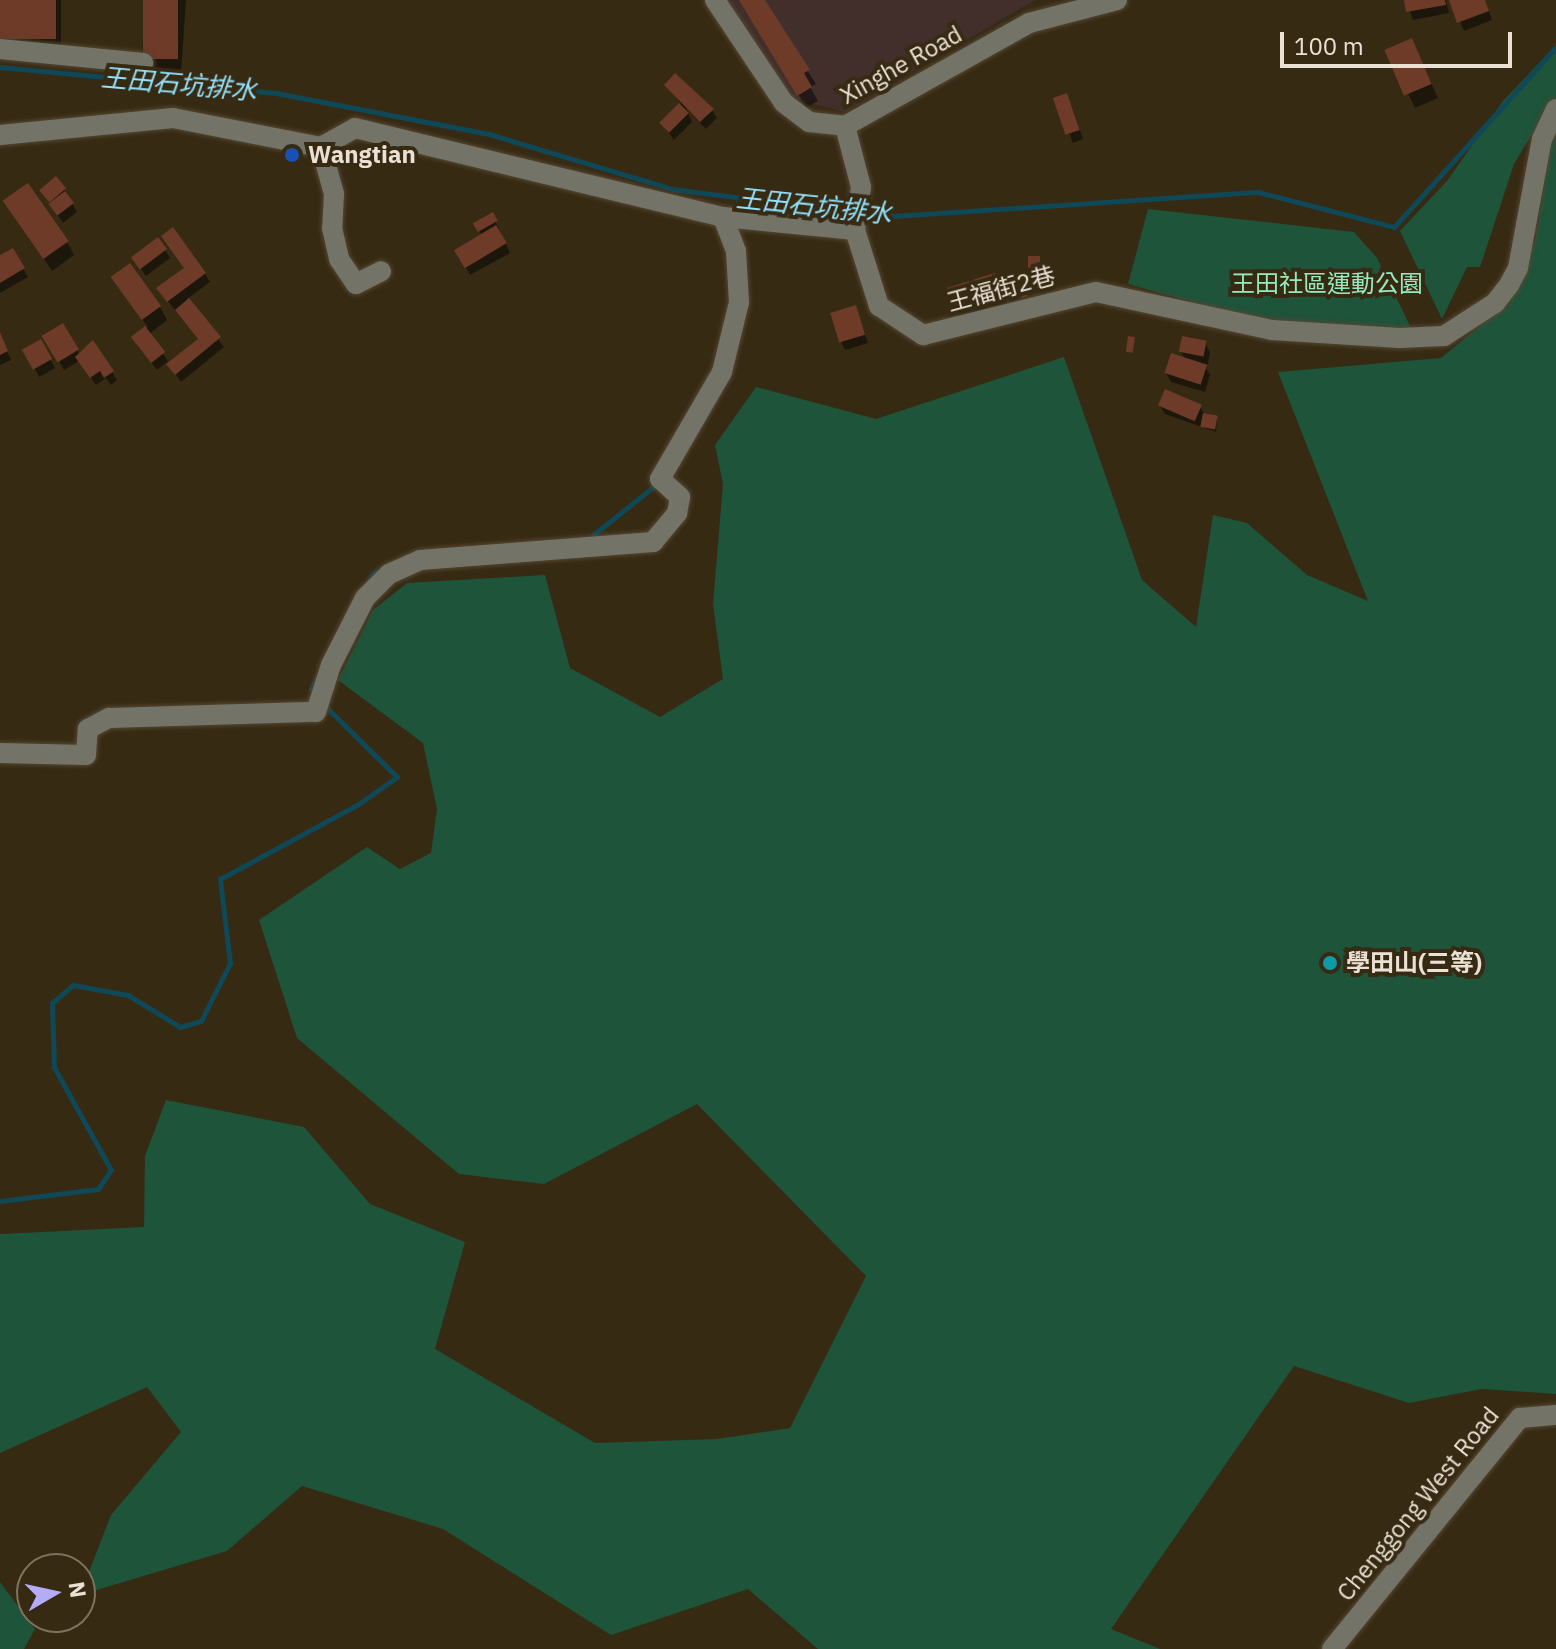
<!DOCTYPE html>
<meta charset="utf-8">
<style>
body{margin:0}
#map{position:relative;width:1556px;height:1649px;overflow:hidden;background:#372a13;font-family:"IBM Plex Sans","Noto Sans TC",sans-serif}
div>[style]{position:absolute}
.industrial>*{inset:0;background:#422e2b}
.green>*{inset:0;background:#1d543a}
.shadow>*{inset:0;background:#0007;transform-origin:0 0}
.stream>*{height:5px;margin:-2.5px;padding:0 2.5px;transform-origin:2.5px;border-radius:2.5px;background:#0f4857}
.building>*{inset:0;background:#6d3b27;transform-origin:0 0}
.roads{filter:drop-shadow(0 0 2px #544732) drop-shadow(0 0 2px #544732)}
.minor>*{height:20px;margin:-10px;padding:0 10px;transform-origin:10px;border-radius:10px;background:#737467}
.dots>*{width:22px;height:22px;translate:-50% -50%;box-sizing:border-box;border:4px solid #372a13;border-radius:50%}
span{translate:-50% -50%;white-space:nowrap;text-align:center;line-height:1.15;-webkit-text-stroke:8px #372a13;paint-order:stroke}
.street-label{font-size:24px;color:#eae1d4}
.poi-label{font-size:24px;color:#eae1d4;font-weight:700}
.left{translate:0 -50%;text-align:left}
.park-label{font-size:24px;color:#94eabc}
.water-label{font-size:26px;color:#92e1fc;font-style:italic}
.north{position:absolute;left:16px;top:1553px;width:80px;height:80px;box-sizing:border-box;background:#372a13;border:2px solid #7f7360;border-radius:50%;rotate:81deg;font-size:22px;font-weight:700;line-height:32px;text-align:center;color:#eae1d4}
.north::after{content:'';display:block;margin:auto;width:28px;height:36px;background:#b4acf9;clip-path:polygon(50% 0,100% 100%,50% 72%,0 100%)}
.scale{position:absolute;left:1280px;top:32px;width:232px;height:36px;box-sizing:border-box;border:4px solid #eae1d4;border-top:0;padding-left:10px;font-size:24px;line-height:28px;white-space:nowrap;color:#eae1d4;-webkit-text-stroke:6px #372a13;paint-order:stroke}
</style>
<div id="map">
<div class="industrial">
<i style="clip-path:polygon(727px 0,1035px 0,844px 112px,787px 97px)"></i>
</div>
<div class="green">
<i style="clip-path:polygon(1556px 45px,1556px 1394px,1482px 1389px,1409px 1403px,1294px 1366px,1111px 1629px,1160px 1649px,818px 1649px,748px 1589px,611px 1635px,443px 1529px,302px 1486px,227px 1551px,80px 1595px,111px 1515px,181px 1432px,147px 1387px,0 1453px,0 1234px,144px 1227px,145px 1156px,166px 1100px,304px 1127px,370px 1204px,465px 1242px,435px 1349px,595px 1443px,717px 1439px,790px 1428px,866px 1276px,697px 1104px,544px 1184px,459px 1174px,297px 1038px,259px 920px,367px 847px,400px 869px,431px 853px,437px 809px,423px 743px,338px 680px,373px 610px,407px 583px,545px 575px,570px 668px,660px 717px,723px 679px,713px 604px,723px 484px,715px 445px,756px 387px,876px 419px,1064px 357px,1142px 580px,1196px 627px,1213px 515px,1247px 523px,1307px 575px,1368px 601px,1278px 372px,1441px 358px,1506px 304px,1535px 240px,1551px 144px,1534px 131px,1514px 164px,1480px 267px,1467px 267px,1442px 319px,1400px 231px,1447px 181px,1503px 101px)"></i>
<i style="clip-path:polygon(1148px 209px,1354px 232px,1377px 258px,1413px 332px,1322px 338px,1128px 284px)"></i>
<i style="clip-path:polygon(0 1582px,35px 1629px,24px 1649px,0 1649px)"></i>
</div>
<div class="shadow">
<i style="left:0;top:0;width:61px;height:51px"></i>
<i style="clip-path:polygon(145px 0,186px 0,181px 74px,149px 72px,142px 59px)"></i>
<i style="clip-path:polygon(743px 0,762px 0,816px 84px,810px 87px,818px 101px,806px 108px)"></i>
<i style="clip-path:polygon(1406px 0,1446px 0,1449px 13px,1413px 20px)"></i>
<i style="clip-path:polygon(1451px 0,1485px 0,1492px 20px,1464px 31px)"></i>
<i style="clip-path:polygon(1388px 51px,1418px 54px,1438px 98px,1415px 108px)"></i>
<i style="clip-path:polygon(666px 85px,712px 110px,717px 118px,706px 129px,686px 108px,692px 122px,674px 140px,662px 124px,681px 104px)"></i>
<i style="clip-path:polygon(1056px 99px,1071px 104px,1083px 139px,1073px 143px)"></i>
<i style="clip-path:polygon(64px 189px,77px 212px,63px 223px,41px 190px)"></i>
<i style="clip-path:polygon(492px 214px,510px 253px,470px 275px,456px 250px,482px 235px,475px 224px)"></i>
<i style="clip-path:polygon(13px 215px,67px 242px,74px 255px,52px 271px)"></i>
<i style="clip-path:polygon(12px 250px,28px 277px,0 293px,0 258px)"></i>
<i style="clip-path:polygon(165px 250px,170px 258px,146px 276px,139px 266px)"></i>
<i style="clip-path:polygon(1039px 258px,1043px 267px,1044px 289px,1035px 289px,1030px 280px)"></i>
<i style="clip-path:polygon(186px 269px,205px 274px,210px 282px,187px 299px,224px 347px,181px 382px,167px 362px,157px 370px,138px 346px,134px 338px,148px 327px,121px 291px,160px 307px,167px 320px,149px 334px,170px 364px,199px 340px,164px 296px)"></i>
<i style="clip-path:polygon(994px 275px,1006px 309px,961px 322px,956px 313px)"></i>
<i style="clip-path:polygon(855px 308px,868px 343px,845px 350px,841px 342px)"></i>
<i style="clip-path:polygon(63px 326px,80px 355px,112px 372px,117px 380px,111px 385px,106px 378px,96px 385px,79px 361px,64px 370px,45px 337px)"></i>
<i style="clip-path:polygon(0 335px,11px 360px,0 365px)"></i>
<i style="left:40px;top:342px;width:30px;height:18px;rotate:60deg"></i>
<i style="clip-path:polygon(1205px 343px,1210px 352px,1208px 364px,1204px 364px,1210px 375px,1205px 392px,1171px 382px,1166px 373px,1186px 361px,1181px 352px)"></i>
<i style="clip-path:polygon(1160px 406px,1200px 407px,1205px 415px,1217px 418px,1216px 432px,1165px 414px)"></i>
</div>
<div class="stream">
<i style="left:0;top:67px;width:277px;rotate:5.4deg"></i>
<i style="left:276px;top:93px;width:217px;rotate:10.9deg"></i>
<i style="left:489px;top:134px;width:191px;rotate:16.7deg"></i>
<i style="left:672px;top:189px;width:181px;rotate:7.3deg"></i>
<i style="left:738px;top:200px;width:12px;rotate:85deg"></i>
<i style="left:862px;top:213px;width:32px;rotate:5deg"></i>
<i style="left:894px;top:216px;width:365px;rotate:-3.8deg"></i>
<i style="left:1258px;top:192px;width:140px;rotate:14.4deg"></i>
<i style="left:1394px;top:227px;width:242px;rotate:-48deg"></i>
<i style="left:588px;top:539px;width:90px;rotate:-38.7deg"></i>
<i style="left:368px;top:582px;width:10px;rotate:-61deg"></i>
<i style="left:373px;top:573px;width:42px;rotate:-26.6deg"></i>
<i style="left:315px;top:694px;width:6px;rotate:-129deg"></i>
<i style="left:311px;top:689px;width:15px;rotate:-62deg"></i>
<i style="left:0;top:1201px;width:99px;rotate:-7deg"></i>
<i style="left:98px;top:1189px;width:23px;rotate:-56deg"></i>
<i style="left:111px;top:1170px;width:118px;rotate:-119deg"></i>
<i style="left:54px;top:1067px;width:64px;rotate:-91.8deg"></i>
<i style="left:52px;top:1003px;width:28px;rotate:-41deg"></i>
<i style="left:73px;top:985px;width:56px;rotate:10.3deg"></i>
<i style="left:128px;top:995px;width:61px;rotate:31.6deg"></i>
<i style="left:180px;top:1027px;width:22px;rotate:-16deg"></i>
<i style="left:201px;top:1021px;width:65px;rotate:-63.4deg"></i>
<i style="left:230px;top:963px;width:85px;rotate:-96.8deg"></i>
<i style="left:220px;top:879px;width:156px;rotate:-28.4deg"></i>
<i style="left:357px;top:805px;width:49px;rotate:-35deg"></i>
<i style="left:397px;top:777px;width:103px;rotate:-135.4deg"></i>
</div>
<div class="building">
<i style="left:0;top:0;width:56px;height:39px"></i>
<i style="left:143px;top:0;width:35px;height:59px"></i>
<i style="clip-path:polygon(739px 0,765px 0,810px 70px,804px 73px,812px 87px,797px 96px)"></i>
<i style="clip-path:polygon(1404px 0,1445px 0,1446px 5px,1406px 12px)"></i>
<i style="clip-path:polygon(1449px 0,1485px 0,1489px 11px,1457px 23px)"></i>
<i style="left:1412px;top:38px;width:50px;height:30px;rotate:67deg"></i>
<i style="clip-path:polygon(675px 73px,714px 109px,700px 122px,664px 85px)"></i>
<i style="left:1067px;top:93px;width:39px;height:15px;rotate:71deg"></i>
<i style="left:679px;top:103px;width:14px;height:28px;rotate:45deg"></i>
<i style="left:56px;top:176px;width:16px;height:22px;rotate:50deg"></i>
<i style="left:28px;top:183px;width:71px;height:31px;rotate:55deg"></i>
<i style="left:65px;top:191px;width:15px;height:21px;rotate:53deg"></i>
<i style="left:493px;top:212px;width:10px;height:23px;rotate:61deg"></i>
<i style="left:496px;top:225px;width:21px;height:49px;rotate:59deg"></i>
<i style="clip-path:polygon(173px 227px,206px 273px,167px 302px,156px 288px,184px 268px,161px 236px)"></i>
<i style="left:158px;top:237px;width:15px;height:34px;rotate:53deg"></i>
<i style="clip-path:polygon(13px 248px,25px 268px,0 283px,0 255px)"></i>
<i style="left:1040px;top:256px;width:25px;height:12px;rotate:90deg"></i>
<i style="left:130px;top:263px;width:53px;height:24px;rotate:54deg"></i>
<i style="left:995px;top:273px;width:28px;height:51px;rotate:73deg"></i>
<i style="clip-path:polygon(1024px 280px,1027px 296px,1022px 298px,1018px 282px)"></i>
<i style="clip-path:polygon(189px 298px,221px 337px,175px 375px,166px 364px,198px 339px,175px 310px)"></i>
<i style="left:856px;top:305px;width:31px;height:27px;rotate:73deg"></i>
<i style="left:63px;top:323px;width:31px;height:25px;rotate:59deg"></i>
<i style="left:145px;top:326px;width:33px;height:18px;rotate:52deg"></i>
<i style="clip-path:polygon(0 332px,8px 351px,0 355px)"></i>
<i style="left:1128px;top:336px;width:7px;height:16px;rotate:8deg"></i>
<i style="left:1182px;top:336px;width:25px;height:16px;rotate:11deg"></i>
<i style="left:41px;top:339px;width:23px;height:22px;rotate:61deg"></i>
<i style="clip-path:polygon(93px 340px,114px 371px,104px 378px,100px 371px,90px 378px,75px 357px)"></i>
<i style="left:1171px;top:353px;width:38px;height:21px;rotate:18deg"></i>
<i style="left:1165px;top:389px;width:40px;height:18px;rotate:23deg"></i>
<i style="left:1203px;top:413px;width:15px;height:14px;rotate:11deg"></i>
</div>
<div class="roads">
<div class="minor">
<i style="left:715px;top:0;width:124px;rotate:56.2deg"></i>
<i style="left:784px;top:103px;width:31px;rotate:37deg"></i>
<i style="left:809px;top:122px;width:36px;rotate:6deg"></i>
<i style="left:845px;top:126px;width:211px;rotate:-29.2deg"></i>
<i style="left:1029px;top:23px;width:91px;rotate:-14.6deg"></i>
<i style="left:0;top:49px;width:144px;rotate:5.6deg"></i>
<i style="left:845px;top:126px;width:63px;rotate:75.3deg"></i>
<i style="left:861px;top:187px;width:43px;rotate:97.9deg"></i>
<i style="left:0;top:135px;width:174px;rotate:-5.6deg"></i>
<i style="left:173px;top:118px;width:151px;rotate:11.1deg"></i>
<i style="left:321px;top:147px;width:39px;rotate:-29deg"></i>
<i style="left:355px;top:128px;width:379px;rotate:13.6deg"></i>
<i style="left:723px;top:217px;width:133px;rotate:5.6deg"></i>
<i style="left:855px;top:230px;width:80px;rotate:72.5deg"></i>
<i style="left:879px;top:306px;width:53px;rotate:33.4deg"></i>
<i style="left:923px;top:335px;width:178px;rotate:-14deg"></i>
<i style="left:1096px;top:292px;width:180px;rotate:12.2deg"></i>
<i style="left:1272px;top:330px;width:128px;rotate:3.6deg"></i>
<i style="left:1400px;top:338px;width:44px;rotate:-2.6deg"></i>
<i style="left:1444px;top:336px;width:61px;rotate:-32.9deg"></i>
<i style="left:1495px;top:303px;width:23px;rotate:-52deg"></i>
<i style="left:1509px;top:285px;width:19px;rotate:-62deg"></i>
<i style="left:1518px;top:268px;width:131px;rotate:-79.5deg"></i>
<i style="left:1542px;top:139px;width:33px;rotate:-65deg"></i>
<i style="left:321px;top:147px;width:49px;rotate:74.5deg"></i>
<i style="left:334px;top:194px;width:34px;rotate:93deg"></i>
<i style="left:332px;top:228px;width:32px;rotate:77deg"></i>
<i style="left:339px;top:259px;width:30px;rotate:56deg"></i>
<i style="left:356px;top:284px;width:28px;rotate:-27deg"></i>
<i style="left:0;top:753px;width:86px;rotate:1.3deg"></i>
<i style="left:86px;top:755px;width:26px;rotate:-86deg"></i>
<i style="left:88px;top:729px;width:24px;rotate:-28deg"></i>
<i style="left:109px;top:718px;width:207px;rotate:-1.7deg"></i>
<i style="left:316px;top:712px;width:49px;rotate:-72.3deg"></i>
<i style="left:331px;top:665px;width:75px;rotate:-63.1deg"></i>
<i style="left:365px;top:598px;width:34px;rotate:-45deg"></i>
<i style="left:389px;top:574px;width:34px;rotate:-24deg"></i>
<i style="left:420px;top:560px;width:234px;rotate:-4.4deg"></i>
<i style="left:653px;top:542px;width:38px;rotate:-50deg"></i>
<i style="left:677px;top:513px;width:16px;rotate:-79deg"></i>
<i style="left:680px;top:497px;width:27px;rotate:-138deg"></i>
<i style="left:660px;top:479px;width:124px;rotate:-59.9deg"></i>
<i style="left:722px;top:372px;width:72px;rotate:-76.3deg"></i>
<i style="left:739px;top:302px;width:51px;rotate:-93.4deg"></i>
<i style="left:736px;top:251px;width:36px;rotate:-111deg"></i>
<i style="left:1332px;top:1649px;width:298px;rotate:-50.9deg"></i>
<i style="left:1520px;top:1418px;width:36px;rotate:-5deg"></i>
</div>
</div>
<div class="dots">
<i style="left:292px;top:155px;background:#1a4fb4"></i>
<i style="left:1330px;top:963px;background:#0f9aa8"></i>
</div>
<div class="street-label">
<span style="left:901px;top:65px;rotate:-29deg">Xinghe Road</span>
<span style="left:1001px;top:289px;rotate:-15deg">王福街2巷</span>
<span style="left:1418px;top:1504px;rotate:-51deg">Chenggong West Road</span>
</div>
<div class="poi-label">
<span class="left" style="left:308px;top:155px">Wangtian</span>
<span class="left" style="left:1346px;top:963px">學田山(三等)</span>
</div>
<div class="park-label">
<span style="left:1327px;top:284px">王田社區運動公園</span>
</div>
<div class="water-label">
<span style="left:179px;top:84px;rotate:5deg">王田石坑排水</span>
<span style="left:814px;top:206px;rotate:6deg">王田石坑排水</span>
</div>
<div class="north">N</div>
<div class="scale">100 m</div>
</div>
